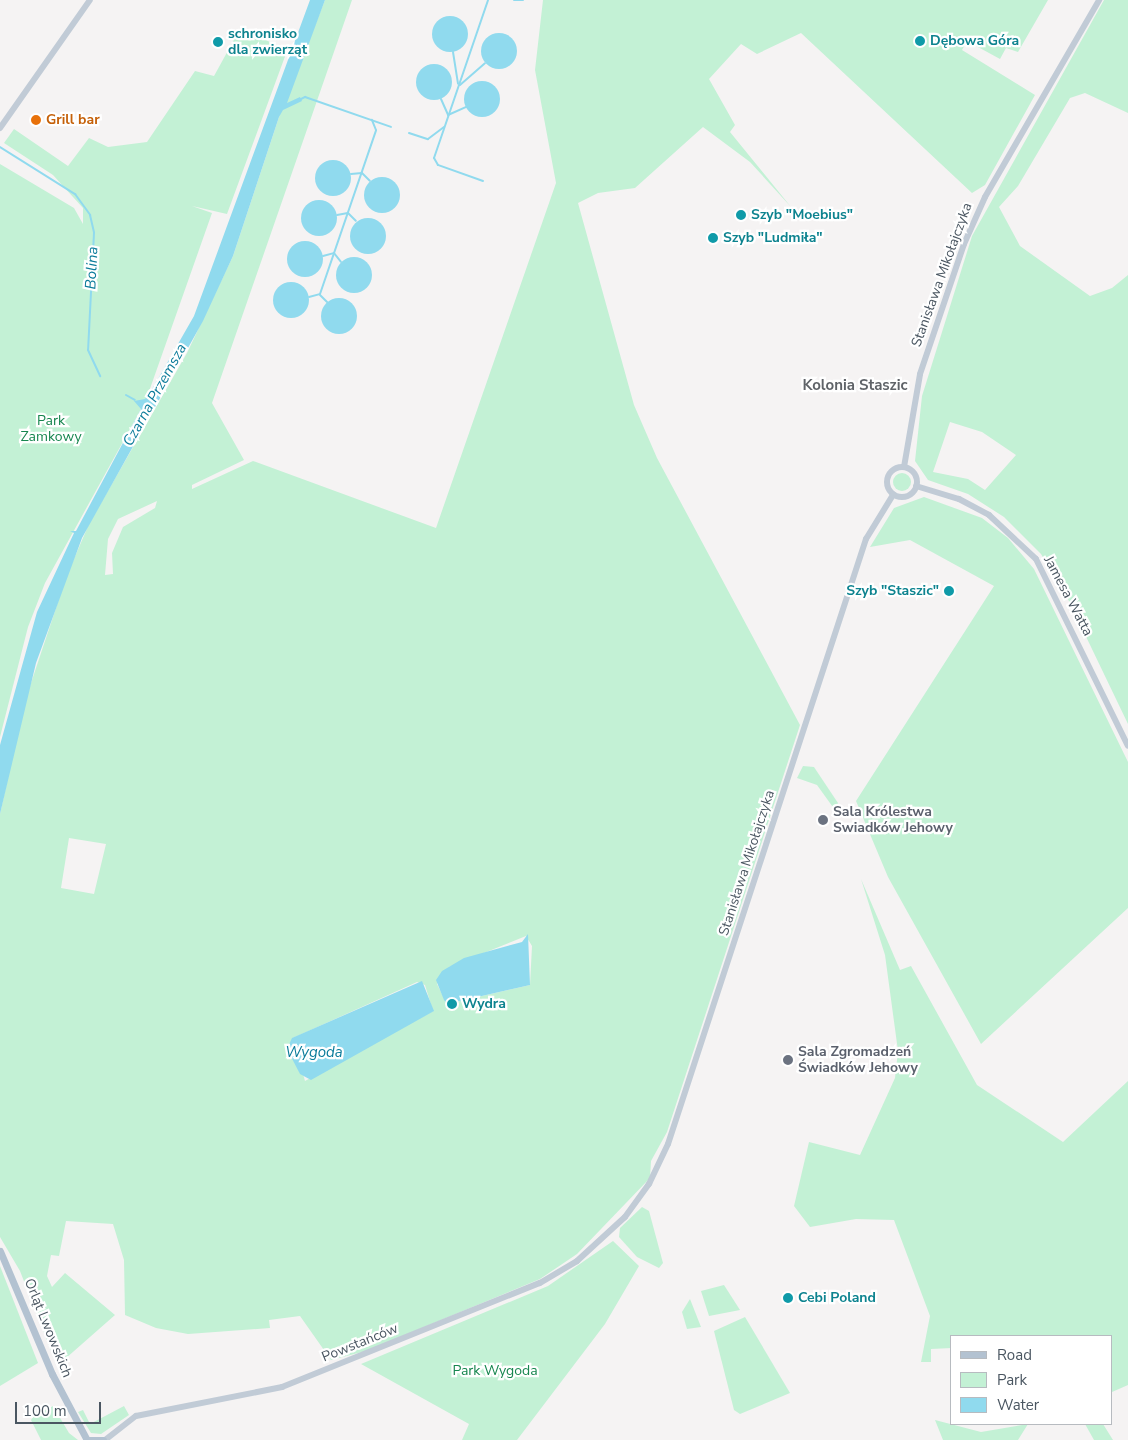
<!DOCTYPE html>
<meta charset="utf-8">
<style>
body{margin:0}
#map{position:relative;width:1128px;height:1440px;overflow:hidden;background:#f5f3f3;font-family:"Nunito Sans",sans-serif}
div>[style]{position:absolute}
.green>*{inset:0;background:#c3f1d5}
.round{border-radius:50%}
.water>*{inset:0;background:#90daee}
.stream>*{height:2px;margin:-1px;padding:0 1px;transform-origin:1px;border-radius:1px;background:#90daee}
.secondary>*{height:6px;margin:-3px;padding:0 3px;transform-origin:3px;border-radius:3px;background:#c1cbd6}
.secondary>.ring{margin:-3px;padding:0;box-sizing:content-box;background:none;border:6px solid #c1cbd6;border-radius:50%}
.primary>*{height:7px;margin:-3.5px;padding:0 3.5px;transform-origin:3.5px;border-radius:3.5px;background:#b3c2d1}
.dots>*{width:14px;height:14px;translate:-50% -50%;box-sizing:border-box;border:2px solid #fff;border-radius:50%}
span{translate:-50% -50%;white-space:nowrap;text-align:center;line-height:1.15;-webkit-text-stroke:4.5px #fff;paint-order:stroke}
.culture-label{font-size:14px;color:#0d838f;font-weight:700}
.left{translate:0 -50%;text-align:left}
.right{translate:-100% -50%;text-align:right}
.food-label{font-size:14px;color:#c56008;font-weight:700}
.street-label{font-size:14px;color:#4a5661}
.park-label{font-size:14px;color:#17864f}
.worship-label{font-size:14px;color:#5b616d;font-weight:700}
.water-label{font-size:15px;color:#0c7c9b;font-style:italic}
.neighbourhood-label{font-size:15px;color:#5f6368;font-weight:700}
.legend{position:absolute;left:950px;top:1335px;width:162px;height:90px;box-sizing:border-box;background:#fff;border:1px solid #b7bbc0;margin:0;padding:6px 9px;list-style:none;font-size:15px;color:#4a5661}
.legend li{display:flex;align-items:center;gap:10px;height:25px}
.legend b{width:25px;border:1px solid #b7bbc0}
.scale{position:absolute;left:15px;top:1402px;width:86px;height:22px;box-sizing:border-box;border:2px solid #4a5661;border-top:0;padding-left:6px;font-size:15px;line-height:18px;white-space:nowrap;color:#4a5661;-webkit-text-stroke:4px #fff;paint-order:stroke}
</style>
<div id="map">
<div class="green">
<i style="clip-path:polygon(evenodd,325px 0,352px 0,212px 403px,244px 460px,192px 485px,192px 489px,253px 461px,436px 528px,556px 183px,535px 70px,543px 0,1048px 0,1018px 52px,1006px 48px,1000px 59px,967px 41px,962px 50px,1035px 95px,985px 185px,972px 193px,801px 33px,757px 54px,741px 44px,709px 79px,735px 125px,730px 132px,791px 207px,750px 162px,703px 127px,635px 188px,598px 193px,578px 203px,634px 405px,657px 458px,800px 725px,667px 1132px,651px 1161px,650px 1178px,577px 1254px,540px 1279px,366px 1351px,331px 1360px,300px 1316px,269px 1320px,270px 1328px,188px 1334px,156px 1328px,125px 1315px,124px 1260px,113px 1224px,66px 1221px,59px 1256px,51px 1255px,47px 1276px,52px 1287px,65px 1273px,115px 1315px,57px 1366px,20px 1271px,0 1237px,0 814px,25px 701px,67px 575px,89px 524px,187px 353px,233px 256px,279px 117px,325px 0,157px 501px,155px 508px,123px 527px,112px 553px,113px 574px,105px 575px,108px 539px,118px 519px,157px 501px,325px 0,69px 838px,106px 844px,94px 894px,61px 888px,69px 838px,325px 0,526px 936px,532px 946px,530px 985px,447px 1004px,437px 984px,449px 967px,526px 936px,325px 0,417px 982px,425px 985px,433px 1011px,305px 1081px,293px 1038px,417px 982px)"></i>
<i style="clip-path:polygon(evenodd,1104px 0,1128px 0,1128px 113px,1085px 93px,1070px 98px,1018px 186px,999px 207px,1020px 246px,1090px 296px,1112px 288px,1128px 275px,1128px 724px,1067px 597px,1041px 554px,1004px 517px,968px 494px,928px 480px,915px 461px,922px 396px,972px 236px,1104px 0,950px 422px,982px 432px,1016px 455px,985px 490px,968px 479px,933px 472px,950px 422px)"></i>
<i style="clip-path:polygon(241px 27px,287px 51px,227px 214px,192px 206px,212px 213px,146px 400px,45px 583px,28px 627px,0 737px,0 164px,74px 208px,83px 224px,83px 208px,53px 175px,4px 143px,14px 129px,68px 166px,89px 138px,108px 147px,147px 142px,195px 71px,214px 76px)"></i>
<i class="round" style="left:893px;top:473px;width:18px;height:18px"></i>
<i style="clip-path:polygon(924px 497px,982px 518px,1008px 538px,1034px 569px,1128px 762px,1128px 908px,981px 1044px,888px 877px,856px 801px,994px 586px,910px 540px,870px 547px,894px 508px)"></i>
<i style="clip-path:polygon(803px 766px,814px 767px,838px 803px,840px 817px,817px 785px,797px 778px)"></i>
<i style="clip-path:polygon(861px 879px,900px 970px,911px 966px,977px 1085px,1063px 1142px,1128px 1081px,1128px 1385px,1112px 1392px,1112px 1336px,952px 1336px,952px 1348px,931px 1349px,931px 1362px,921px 1362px,930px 1316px,894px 1220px,856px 1219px,810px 1227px,794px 1206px,809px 1142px,860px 1155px,895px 1078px,898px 1051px,885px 955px)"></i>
<i style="clip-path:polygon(642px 1207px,649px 1211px,663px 1263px,659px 1268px,637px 1257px,619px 1237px,620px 1228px)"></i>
<i style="clip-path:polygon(613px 1241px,639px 1266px,605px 1324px,517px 1440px,462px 1440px,469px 1424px,361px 1364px,548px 1286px)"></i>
<i style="clip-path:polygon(0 1266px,38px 1363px,0 1386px)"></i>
<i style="clip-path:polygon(724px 1285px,740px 1310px,709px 1316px,701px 1291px)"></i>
<i style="clip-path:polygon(690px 1299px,701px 1327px,687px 1329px,682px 1312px)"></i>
<i style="clip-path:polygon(745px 1317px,790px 1393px,740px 1414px,734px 1410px,714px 1331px)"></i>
<i style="clip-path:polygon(41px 1406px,44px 1411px,53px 1406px,69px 1433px,78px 1440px,41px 1440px,31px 1420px)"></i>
<i style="clip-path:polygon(124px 1406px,129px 1415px,101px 1434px,91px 1433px,78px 1412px,83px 1410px,90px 1424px)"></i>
<i style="clip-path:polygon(935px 1420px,981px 1432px,1028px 1424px,1018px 1440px,943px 1440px)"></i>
<i style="clip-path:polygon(1085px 1424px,1103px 1424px,1113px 1440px,1094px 1440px)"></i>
</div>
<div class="water">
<i style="clip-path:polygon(310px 0,325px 0,287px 103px,300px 97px,302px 101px,283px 110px,279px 117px,233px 256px,203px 321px,82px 538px,36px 663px,0 814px,0 745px,37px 612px,74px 533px,70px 531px,76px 531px,141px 409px,134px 401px,145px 399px,151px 391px,194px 316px)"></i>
<i class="round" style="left:432px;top:16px;width:36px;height:36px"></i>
<i class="round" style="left:481px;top:33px;width:36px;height:36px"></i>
<i class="round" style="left:416px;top:64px;width:36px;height:36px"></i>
<i class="round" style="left:464px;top:81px;width:36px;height:36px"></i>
<i class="round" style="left:315px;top:160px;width:36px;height:36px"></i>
<i class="round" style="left:364px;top:177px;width:36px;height:36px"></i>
<i class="round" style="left:301px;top:200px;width:36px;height:36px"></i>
<i class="round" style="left:350px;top:218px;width:36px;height:36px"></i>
<i class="round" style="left:287px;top:241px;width:36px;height:36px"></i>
<i class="round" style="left:336px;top:257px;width:36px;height:36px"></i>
<i class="round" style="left:273px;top:282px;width:36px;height:36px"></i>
<i class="round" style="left:321px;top:298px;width:36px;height:36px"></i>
<i style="clip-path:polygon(528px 934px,530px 985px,447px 1004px,444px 1000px,436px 980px,442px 971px,464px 958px,522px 942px)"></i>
<i style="clip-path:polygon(422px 981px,434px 1011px,311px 1080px,300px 1074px,287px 1049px,292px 1038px)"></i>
</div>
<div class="stream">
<i style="left:514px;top:0;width:9px"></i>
<i style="left:453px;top:52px;width:32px;rotate:81deg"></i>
<i style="left:460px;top:85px;width:33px;rotate:-41deg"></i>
<i style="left:441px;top:99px;width:17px;rotate:66deg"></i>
<i style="left:448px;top:115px;width:20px;rotate:-24deg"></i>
<i style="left:299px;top:100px;width:7px;rotate:-27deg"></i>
<i style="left:305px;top:97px;width:91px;rotate:19.2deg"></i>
<i style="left:409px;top:133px;width:20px;rotate:18deg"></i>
<i style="left:428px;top:139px;width:20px;rotate:-37deg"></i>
<i style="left:0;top:147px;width:89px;rotate:32.1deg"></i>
<i style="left:75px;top:194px;width:26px;rotate:54deg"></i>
<i style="left:90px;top:215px;width:18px;rotate:77deg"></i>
<i style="left:94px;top:233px;width:117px;rotate:92.9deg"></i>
<i style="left:88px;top:350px;width:29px;rotate:65deg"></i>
<i style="left:351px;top:174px;width:11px;rotate:-5deg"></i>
<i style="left:362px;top:173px;width:11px;rotate:45deg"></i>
<i style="left:483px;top:181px;width:48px;rotate:-160.4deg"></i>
<i style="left:438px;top:165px;width:8px;rotate:-120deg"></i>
<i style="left:434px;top:158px;width:167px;rotate:-71.1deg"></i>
<i style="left:337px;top:215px;width:11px;rotate:-10deg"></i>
<i style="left:348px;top:213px;width:11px;rotate:45deg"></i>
<i style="left:323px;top:256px;width:11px;rotate:-15deg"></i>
<i style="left:334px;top:253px;width:11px;rotate:52deg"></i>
<i style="left:320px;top:294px;width:173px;rotate:-71.1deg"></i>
<i style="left:376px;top:130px;width:11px;rotate:-112deg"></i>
<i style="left:320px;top:295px;width:10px;rotate:45deg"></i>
<i style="left:309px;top:297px;width:11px;rotate:-15deg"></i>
<i style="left:126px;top:395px;width:10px;rotate:29deg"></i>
</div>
<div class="secondary">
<i style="left:0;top:128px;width:156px;rotate:-54.9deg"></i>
<i class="ring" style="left:887px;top:467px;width:24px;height:24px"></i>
<i style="left:904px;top:467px;width:94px;rotate:-80.2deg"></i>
<i style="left:920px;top:374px;width:137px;rotate:-71.3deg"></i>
<i style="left:964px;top:244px;width:51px;rotate:-65.9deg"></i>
<i style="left:985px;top:197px;width:228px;rotate:-59.9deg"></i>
<i style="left:916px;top:486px;width:45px;rotate:16.8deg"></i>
<i style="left:959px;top:499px;width:34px;rotate:28deg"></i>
<i style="left:989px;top:515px;width:64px;rotate:43.1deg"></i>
<i style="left:1036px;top:559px;width:208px;rotate:63.8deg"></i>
<i style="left:105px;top:1440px;width:39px;rotate:-38deg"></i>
<i style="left:136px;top:1416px;width:149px;rotate:-11.2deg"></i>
<i style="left:282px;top:1387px;width:278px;rotate:-22deg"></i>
<i style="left:540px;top:1283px;width:43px;rotate:-30.7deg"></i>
<i style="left:577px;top:1261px;width:65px;rotate:-42.5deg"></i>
<i style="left:625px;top:1217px;width:41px;rotate:-54deg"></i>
<i style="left:649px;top:1184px;width:44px;rotate:-64.6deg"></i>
<i style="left:668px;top:1144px;width:637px;rotate:-71.88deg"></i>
<i style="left:866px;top:539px;width:52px;rotate:-58.5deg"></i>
</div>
<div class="primary">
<i style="left:0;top:1251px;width:134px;rotate:67.1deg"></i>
<i style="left:52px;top:1374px;width:75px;rotate:62.1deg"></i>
<i style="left:86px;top:1440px;width:17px"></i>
</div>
<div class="dots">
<i style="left:920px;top:41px;background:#0f9aa8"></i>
<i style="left:218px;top:42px;background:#0f9aa8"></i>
<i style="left:36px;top:120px;background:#e8710a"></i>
<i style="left:741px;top:215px;background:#0f9aa8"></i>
<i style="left:713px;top:238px;background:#0f9aa8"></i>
<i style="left:949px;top:591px;background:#0f9aa8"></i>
<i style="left:823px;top:820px;background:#6b7280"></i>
<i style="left:452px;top:1004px;background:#0f9aa8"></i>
<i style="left:788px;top:1060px;background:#6b7280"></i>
<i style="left:788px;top:1298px;background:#0f9aa8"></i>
</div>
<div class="culture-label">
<span class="left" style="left:228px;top:42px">schronisko<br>dla zwierząt</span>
<span class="left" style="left:930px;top:41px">Dębowa Góra</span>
<span class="left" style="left:751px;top:215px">Szyb "Moebius"</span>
<span class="left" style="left:723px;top:238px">Szyb "Ludmiła"</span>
<span class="right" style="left:939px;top:591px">Szyb "Staszic"</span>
<span class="left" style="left:462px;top:1004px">Wydra</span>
<span class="left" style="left:798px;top:1298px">Cebi Poland</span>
</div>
<div class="food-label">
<span class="left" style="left:46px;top:120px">Grill bar</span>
</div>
<div class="street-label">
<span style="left:942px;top:275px;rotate:-70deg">Stanisława Mikołajczyka</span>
<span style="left:1068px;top:596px;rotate:62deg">Jamesa Watta</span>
<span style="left:747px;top:863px;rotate:-72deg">Stanisława Mikołajczyka</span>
<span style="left:48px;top:1328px;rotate:68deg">Orląt Lwowskich</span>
<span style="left:360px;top:1343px;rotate:-22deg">Powstańców</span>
</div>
<div class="park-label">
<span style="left:51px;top:429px">Park<br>Zamkowy</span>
<span style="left:495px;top:1371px">Park Wygoda</span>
</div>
<div class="worship-label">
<span class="left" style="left:833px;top:820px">Sala Królestwa<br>Swiadków Jehowy</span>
<span class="left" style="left:798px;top:1060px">Sala Zgromadzeń<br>Świadków Jehowy</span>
</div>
<div class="water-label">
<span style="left:92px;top:268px;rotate:-87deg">Bolina</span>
<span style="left:155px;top:395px;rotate:-61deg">Czarna Przemsza</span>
<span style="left:314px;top:1053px">Wygoda</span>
</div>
<div class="neighbourhood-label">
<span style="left:855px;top:386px">Kolonia Staszic</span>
</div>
<ul class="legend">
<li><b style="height:6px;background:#b3c2d1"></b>Road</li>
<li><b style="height:14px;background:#c3f1d5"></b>Park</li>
<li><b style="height:14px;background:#90daee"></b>Water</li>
</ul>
<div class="scale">100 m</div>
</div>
